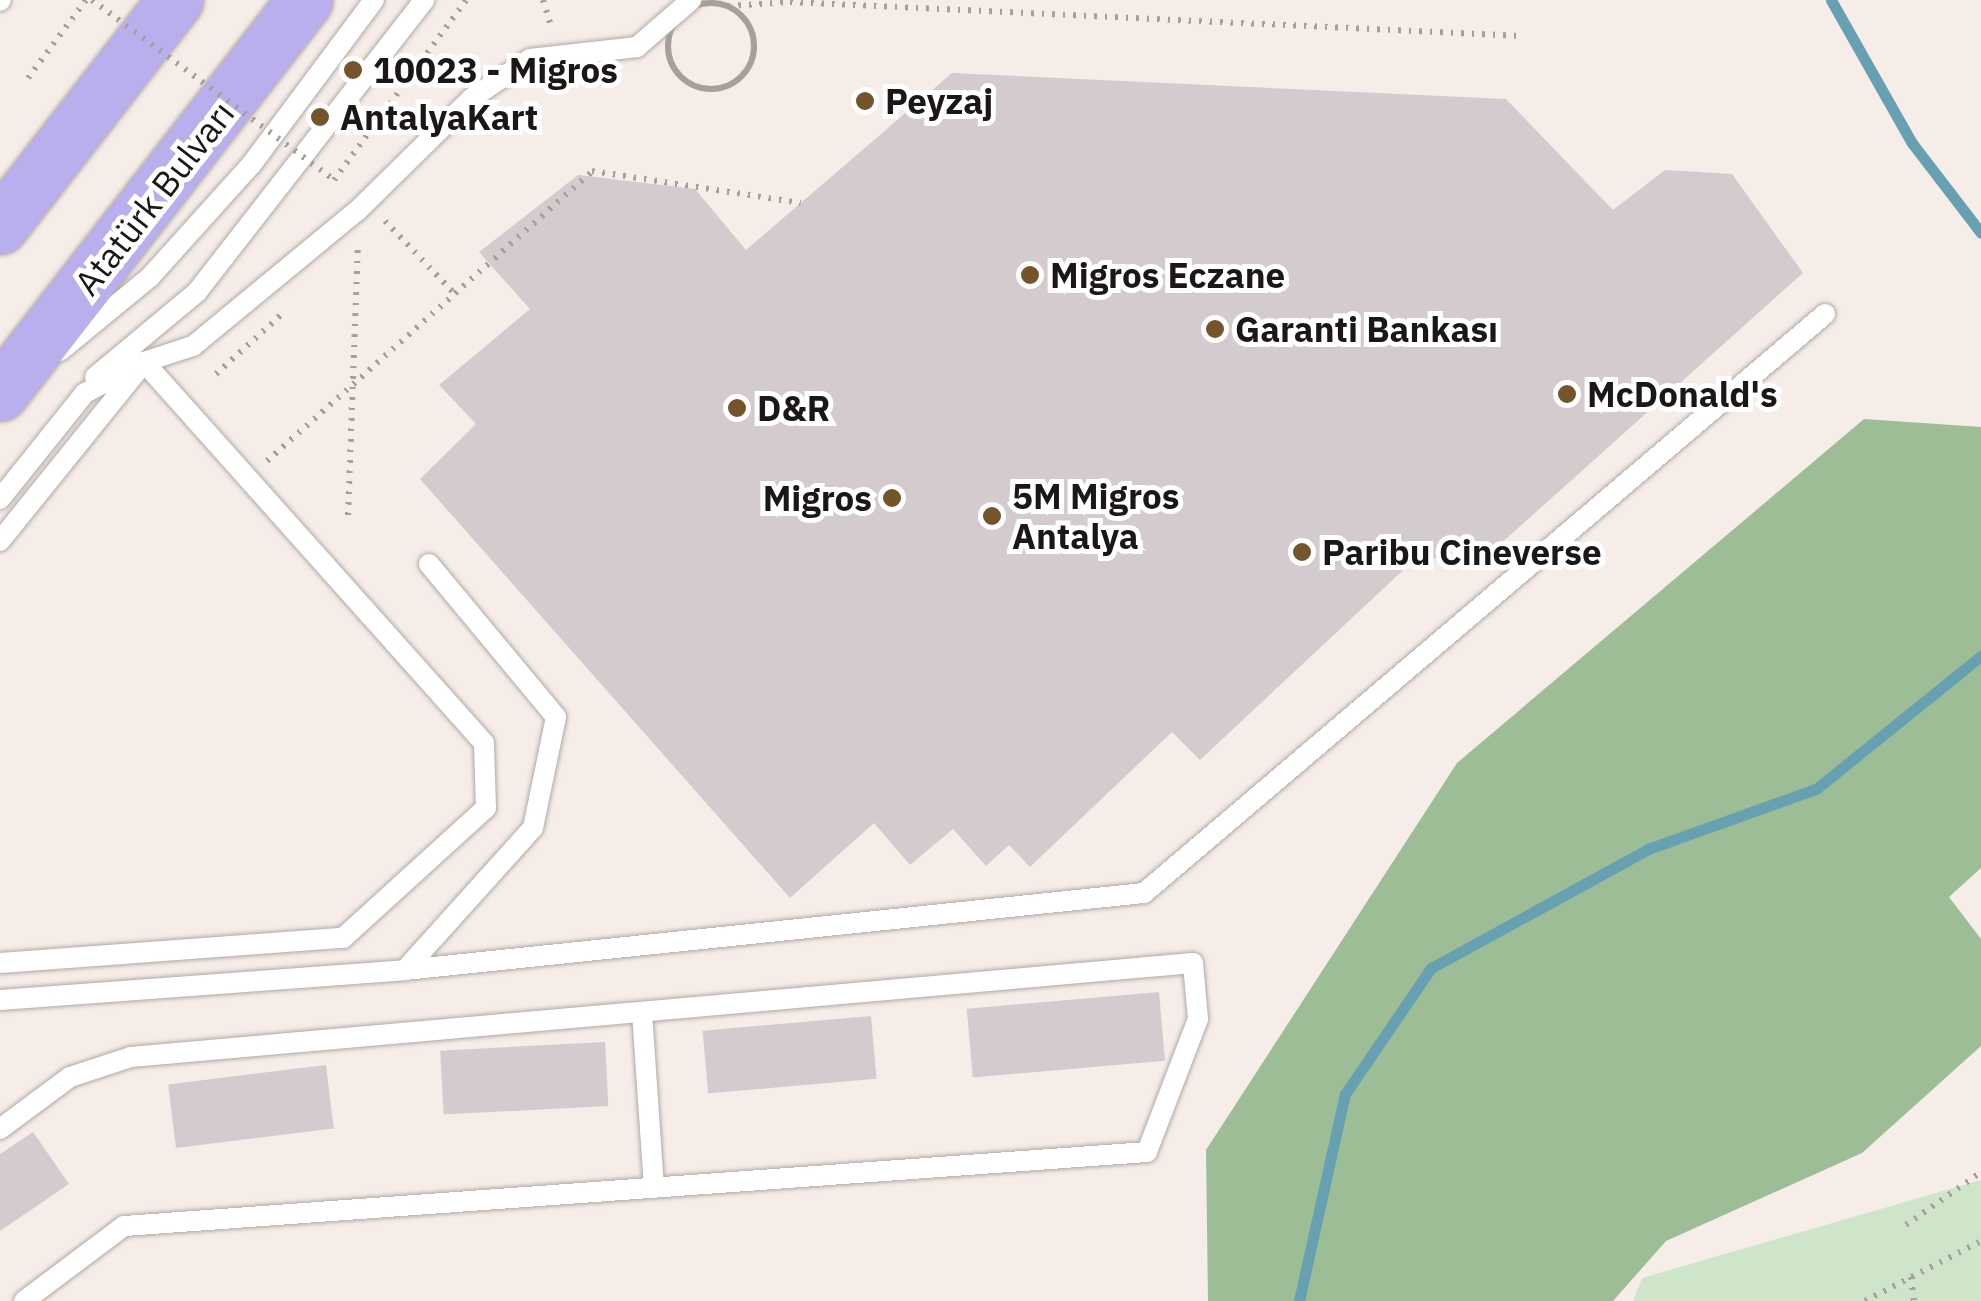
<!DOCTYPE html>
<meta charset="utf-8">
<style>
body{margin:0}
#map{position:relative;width:1981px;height:1301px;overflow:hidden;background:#f6ede9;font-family:"IBM Plex Sans",sans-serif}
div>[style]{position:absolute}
.green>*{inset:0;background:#cee5c9}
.forest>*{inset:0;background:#9cbd96}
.stream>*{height:11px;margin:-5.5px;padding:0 5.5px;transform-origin:5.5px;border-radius:5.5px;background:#67a1b1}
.building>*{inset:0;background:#d4cbcf;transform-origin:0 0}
.path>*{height:6px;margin-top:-3px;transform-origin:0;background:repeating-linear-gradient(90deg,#a69f9c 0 2.5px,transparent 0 10.5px)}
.path>.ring{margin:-3px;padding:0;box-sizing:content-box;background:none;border:6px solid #a69f9c;border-radius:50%}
.roads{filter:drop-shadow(0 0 2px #b1a9a5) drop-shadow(0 0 2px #b1a9a5)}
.service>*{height:20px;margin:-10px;padding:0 10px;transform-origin:10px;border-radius:10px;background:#fff}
.primary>*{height:55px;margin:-27.5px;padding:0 27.5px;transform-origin:27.5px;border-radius:27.5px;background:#b8afec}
.path-bridge>*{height:6px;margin-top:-3px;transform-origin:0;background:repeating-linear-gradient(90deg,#a69f9c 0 2.5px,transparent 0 10.5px)}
.dots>*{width:28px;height:28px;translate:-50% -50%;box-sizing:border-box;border:5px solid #fff;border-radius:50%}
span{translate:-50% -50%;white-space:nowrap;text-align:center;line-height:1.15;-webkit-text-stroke:10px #fff;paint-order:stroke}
.poi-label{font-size:35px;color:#1a1716;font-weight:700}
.left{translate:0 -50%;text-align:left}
.right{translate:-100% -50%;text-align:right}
.street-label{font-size:35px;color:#1a1716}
</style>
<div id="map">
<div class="green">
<i style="clip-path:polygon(1981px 1180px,1981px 1301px,1633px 1301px,1642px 1278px)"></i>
</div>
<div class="forest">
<i style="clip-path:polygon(1864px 419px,1981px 427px,1981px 868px,1949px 897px,1981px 939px,1981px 1046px,1862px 1153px,1666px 1241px,1613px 1301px,1208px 1301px,1206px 1150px,1457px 763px)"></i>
</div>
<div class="stream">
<i style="left:1831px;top:0;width:164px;rotate:60.5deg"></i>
<i style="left:1912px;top:143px;width:113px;rotate:52.5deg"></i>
<i style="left:1299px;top:1301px;width:212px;rotate:-77.5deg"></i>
<i style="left:1345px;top:1094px;width:153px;rotate:-55.7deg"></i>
<i style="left:1431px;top:968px;width:247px;rotate:-28.7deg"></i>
<i style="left:1648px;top:849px;width:178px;rotate:-19.7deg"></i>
<i style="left:1816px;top:789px;width:212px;rotate:-38.9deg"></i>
</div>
<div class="building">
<i style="clip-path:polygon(952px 73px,1506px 99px,1613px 210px,1665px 170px,1732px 174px,1803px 273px,1489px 554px,1414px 560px,1200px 760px,1172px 732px,1030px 867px,1009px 845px,986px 866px,953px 829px,910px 865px,874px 823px,790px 898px,420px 479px,476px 424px,439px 385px,530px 309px,479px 252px,578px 175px,695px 189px,746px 250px)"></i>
<i style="left:1159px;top:992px;width:69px;height:193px;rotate:85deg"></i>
<i style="left:871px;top:1016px;width:63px;height:169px;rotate:85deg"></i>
<i style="left:605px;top:1042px;width:64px;height:165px;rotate:87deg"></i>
<i style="left:326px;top:1065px;width:64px;height:159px;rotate:83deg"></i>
<i style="clip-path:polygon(33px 1132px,69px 1184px,0 1231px,0 1154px)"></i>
</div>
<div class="path">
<i style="left:543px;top:0;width:31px;rotate:73deg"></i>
<i class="ring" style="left:668px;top:3px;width:80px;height:80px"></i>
<i style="left:728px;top:6px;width:62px;rotate:-3.7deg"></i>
<i style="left:790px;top:2px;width:733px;rotate:2.66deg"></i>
<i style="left:28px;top:78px;width:97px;rotate:-53.4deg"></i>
<i style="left:334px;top:180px;width:223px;rotate:-53.7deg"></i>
<i style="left:385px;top:221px;width:101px;rotate:46.2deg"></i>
<i style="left:216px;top:374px;width:91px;rotate:-42.3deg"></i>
<i style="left:267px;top:461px;width:436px;rotate:-41.7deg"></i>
<i style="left:592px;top:171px;width:211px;rotate:8.7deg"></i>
<i style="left:348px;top:515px;width:269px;rotate:-87.9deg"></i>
<i style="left:1906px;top:1225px;width:92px;rotate:-35.2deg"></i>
<i style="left:1911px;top:1277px;width:24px;rotate:83deg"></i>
<i style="left:1865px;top:1301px;width:131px;rotate:-27.3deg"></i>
</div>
<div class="roads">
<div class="service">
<i style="left:0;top:1px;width:1px;rotate:-45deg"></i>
<i style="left:60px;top:351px;width:117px;rotate:-39.4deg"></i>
<i style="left:150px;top:277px;width:151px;rotate:-48deg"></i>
<i style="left:251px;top:165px;width:206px;rotate:-53.3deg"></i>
<i style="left:95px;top:377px;width:133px;rotate:-39.8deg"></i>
<i style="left:197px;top:292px;width:370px;rotate:-52.1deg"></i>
<i style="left:0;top:499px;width:136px;rotate:-51.3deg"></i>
<i style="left:85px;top:393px;width:67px;rotate:-27.7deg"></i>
<i style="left:144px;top:362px;width:52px;rotate:-18.1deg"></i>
<i style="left:193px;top:346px;width:212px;rotate:-39.5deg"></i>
<i style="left:357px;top:211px;width:161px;rotate:-44.5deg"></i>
<i style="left:472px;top:98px;width:70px;rotate:-33.9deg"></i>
<i style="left:530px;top:59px;width:108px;rotate:-6.4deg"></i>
<i style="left:637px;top:47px;width:72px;rotate:-41deg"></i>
<i style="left:0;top:541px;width:218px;rotate:-51.1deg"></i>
<i style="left:0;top:963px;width:344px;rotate:-4.2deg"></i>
<i style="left:343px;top:938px;width:193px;rotate:-42.3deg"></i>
<i style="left:486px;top:808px;width:65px;rotate:-91.8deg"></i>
<i style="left:484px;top:743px;width:511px;rotate:-131.75deg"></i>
<i style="left:405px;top:970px;width:191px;rotate:-48deg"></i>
<i style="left:533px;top:828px;width:113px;rotate:-78.3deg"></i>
<i style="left:556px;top:717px;width:199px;rotate:-129.7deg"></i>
<i style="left:0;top:1000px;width:406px;rotate:-4.2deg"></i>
<i style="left:405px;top:970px;width:743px;rotate:-5.95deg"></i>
<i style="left:1144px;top:893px;width:894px;rotate:-40.37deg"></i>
<i style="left:642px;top:1012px;width:176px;rotate:86.1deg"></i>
<i style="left:0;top:1129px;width:87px;rotate:-36.6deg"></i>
<i style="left:70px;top:1077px;width:64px;rotate:-18.2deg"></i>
<i style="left:131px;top:1057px;width:1066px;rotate:-5.06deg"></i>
<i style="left:1193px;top:963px;width:56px;rotate:84.9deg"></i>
<i style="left:1198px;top:1019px;width:142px;rotate:111deg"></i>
<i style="left:1147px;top:1152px;width:1026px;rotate:175.86deg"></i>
<i style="left:124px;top:1226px;width:125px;rotate:143.1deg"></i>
</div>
<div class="primary">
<i style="left:0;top:226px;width:286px;rotate:-52.2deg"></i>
<i style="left:0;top:393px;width:497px;rotate:-52.2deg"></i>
</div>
</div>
<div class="path-bridge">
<i style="left:92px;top:0;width:302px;rotate:36.6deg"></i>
</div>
<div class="dots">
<i style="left:353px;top:70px;background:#74542a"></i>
<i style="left:865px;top:101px;background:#74542a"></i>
<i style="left:320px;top:117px;background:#74542a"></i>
<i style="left:1030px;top:275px;background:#74542a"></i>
<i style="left:1215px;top:329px;background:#74542a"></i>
<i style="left:1567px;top:394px;background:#74542a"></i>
<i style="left:737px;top:408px;background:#74542a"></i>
<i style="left:892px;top:498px;background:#74542a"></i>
<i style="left:992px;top:516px;background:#74542a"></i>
<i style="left:1302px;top:552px;background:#74542a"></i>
</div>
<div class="poi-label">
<span class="left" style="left:373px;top:70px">10023 - Migros</span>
<span class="left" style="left:885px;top:101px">Peyzaj</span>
<span class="left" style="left:340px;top:117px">AntalyaKart</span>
<span class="left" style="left:1050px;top:275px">Migros Eczane</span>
<span class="left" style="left:1235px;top:329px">Garanti Bankası</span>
<span class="left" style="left:1587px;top:394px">McDonald's</span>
<span class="left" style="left:757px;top:408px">D&amp;R</span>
<span class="left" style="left:1012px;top:516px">5M Migros<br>Antalya</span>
<span class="right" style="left:872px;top:498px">Migros</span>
<span class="left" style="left:1322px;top:552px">Paribu Cineverse</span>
</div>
<div class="street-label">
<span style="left:154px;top:198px;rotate:-52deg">Atatürk Bulvarı</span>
</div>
</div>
